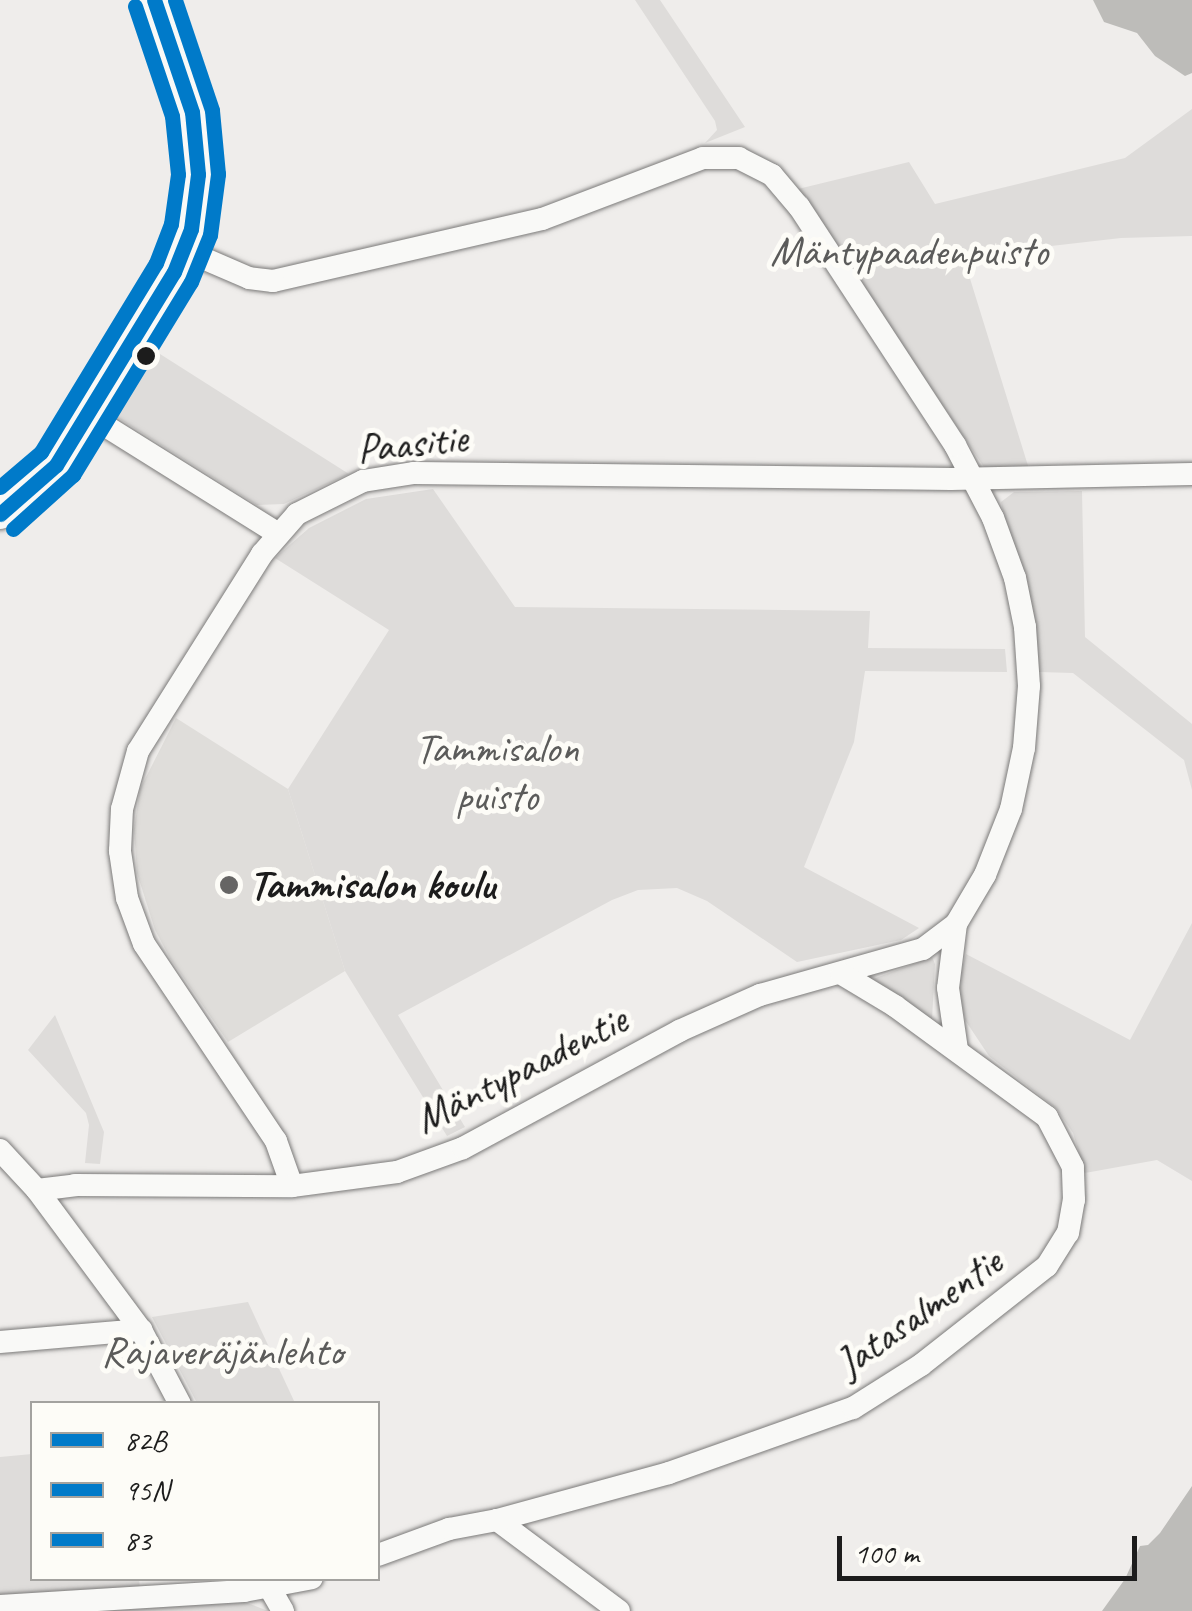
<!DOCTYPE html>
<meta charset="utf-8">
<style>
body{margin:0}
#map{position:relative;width:1192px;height:1611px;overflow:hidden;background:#efedeb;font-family:Caveat,sans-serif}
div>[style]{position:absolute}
.built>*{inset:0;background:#dfddda}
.green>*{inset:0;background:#dedcda}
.water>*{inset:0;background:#bdbcb9}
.roads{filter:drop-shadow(0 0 2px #7b7a79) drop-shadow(0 0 2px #7b7a79)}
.street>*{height:22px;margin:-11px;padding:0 11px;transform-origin:11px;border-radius:11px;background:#f9f9f7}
.secondary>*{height:30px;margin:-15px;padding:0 15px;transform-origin:15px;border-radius:15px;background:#f9f9f7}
.bus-1>*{height:15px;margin:-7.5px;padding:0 7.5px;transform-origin:7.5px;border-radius:7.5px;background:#007ac9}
.bus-2>*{height:15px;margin:-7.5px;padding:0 7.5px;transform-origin:7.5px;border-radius:7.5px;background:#007ac9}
.bus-3>*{height:15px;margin:-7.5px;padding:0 7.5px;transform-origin:7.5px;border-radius:7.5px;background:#007ac9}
.dots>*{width:28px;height:28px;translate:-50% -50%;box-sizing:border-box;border:5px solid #fdfcf7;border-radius:50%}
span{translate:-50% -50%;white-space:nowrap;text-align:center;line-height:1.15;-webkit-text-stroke:10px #fdfcf7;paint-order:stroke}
.park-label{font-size:42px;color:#5b5b5a}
.street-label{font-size:42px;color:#1c1c1c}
.poi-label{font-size:42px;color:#1c1c1c;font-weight:700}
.left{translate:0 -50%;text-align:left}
.legend{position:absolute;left:30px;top:1401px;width:350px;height:180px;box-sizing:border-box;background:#fdfcf7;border:2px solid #a3a29f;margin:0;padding:12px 18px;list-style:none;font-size:30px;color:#1c1c1c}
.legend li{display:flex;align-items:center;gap:20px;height:50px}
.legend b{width:50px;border:2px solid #a3a29f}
.scale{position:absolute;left:837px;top:1536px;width:300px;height:45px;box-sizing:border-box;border:5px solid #1c1c1c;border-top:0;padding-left:12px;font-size:30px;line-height:35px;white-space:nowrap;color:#1c1c1c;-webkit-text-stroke:8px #fdfcf7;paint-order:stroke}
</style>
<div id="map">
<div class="built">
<i style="clip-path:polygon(176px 718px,288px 789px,345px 971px,228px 1042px,170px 958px,155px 930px,137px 873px,134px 829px,140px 789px)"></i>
</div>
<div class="green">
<i style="clip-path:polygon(635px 0,660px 0,745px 127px,705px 143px,717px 130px,715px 121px)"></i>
<i style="clip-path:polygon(1192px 109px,1192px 236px,1121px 238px,963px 256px,1029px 469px,986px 470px,798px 189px,909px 162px,935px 204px,1125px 158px)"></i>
<i style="clip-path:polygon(149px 347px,349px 474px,284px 504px,257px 505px,112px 414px,112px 405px)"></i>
<i style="clip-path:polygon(433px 489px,515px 607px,870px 611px,868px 648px,1005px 649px,1007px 672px,865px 671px,854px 742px,804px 867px,919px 928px,901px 940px,797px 962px,707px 901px,677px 888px,638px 890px,612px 900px,398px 1015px,465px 1127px,447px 1136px,345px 971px,288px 789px,389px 630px,275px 558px,309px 528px,366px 499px)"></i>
<i style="clip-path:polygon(1082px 491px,1085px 637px,1192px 724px,1192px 790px,1184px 760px,1073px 673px,1039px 672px,1001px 502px,1014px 492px)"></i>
<i style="clip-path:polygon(1192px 923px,1192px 1181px,1157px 1160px,1085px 1173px,1073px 1133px,1056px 1108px,989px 1056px,965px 1020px,957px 986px,966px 954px,1130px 1040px)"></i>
<i style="clip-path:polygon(932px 957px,935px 964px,932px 1020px,873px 979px)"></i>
<i style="clip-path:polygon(55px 1015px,104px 1132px,100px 1164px,85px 1163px,89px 1125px,86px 1113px,28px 1050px)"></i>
<i style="clip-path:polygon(248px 1302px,295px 1403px,197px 1403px,152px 1317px)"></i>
<i style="clip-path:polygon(32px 1454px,32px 1578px,139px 1579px,140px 1589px,0 1600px,0 1457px)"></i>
<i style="clip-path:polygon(237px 1599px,268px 1611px,23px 1611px)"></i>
</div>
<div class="water">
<i style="clip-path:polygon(1093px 0,1192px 0,1192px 73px,1185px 76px,1155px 56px,1137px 33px,1104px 22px)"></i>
<i style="clip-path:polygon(1192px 1486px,1192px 1611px,1102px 1611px,1125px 1579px,1140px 1546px,1148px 1545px,1160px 1533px)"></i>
</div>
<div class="roads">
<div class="street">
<i style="left:88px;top:415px;width:223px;rotate:32deg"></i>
<i style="left:956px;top:924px;width:64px;rotate:97.1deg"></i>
<i style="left:948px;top:988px;width:63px;rotate:81.7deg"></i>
<i style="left:0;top:1150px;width:54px;rotate:47.2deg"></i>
<i style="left:37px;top:1190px;width:174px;rotate:53.4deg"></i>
<i style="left:141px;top:1330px;width:84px;rotate:62.2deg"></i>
<i style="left:292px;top:1186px;width:48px;rotate:-109.6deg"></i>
<i style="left:276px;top:1141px;width:237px;rotate:-123.8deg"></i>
<i style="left:144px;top:944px;width:49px;rotate:-110.3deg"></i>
<i style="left:127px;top:898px;width:48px;rotate:-98.5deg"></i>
<i style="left:120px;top:851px;width:42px;rotate:-87.3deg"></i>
<i style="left:122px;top:809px;width:60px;rotate:-74.6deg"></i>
<i style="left:138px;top:751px;width:233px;rotate:-57.8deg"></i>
<i style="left:262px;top:554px;width:53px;rotate:-48.8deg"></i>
<i style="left:297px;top:514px;width:74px;rotate:-26.6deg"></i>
<i style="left:363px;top:481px;width:52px;rotate:-8.9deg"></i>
<i style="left:414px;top:473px;width:537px;rotate:0.64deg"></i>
<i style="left:951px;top:479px;width:241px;rotate:-1.2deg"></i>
<i style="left:37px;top:1190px;width:38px;rotate:-7deg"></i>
<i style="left:75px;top:1185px;width:217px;rotate:0.3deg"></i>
<i style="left:292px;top:1186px;width:106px;rotate:-7.6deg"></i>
<i style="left:397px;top:1172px;width:70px;rotate:-20deg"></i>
<i style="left:463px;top:1148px;width:246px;rotate:-28.4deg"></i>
<i style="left:679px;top:1031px;width:89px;rotate:-24deg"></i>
<i style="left:760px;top:995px;width:169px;rotate:-15.8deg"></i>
<i style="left:923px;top:949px;width:41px;rotate:-37.1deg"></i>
<i style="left:956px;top:924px;width:57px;rotate:-59.4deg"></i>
<i style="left:985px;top:875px;width:71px;rotate:-68.5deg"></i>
<i style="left:1011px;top:809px;width:62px;rotate:-78deg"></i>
<i style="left:1024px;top:748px;width:62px;rotate:-85.4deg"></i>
<i style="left:1029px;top:686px;width:59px;rotate:-93.9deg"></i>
<i style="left:1025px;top:627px;width:50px;rotate:-101.5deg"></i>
<i style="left:1015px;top:578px;width:64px;rotate:-110.1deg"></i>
<i style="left:993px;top:518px;width:82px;rotate:-117.5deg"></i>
<i style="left:955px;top:445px;width:285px;rotate:-123.2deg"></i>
<i style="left:799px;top:207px;width:42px;rotate:-130.2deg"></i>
<i style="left:772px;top:175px;width:37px;rotate:-153deg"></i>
<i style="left:739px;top:158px;width:36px;rotate:180deg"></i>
<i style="left:703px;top:158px;width:172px;rotate:159.2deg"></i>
<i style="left:542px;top:219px;width:276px;rotate:167deg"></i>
<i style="left:273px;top:281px;width:24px;rotate:-173deg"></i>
<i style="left:249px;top:278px;width:71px;rotate:-156.7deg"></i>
<i style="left:0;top:1342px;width:142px;rotate:-4.9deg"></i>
<i style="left:497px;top:1520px;width:152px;rotate:36.7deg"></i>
<i style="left:378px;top:1555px;width:76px;rotate:-20.1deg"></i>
<i style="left:449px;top:1529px;width:49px;rotate:-10.6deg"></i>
<i style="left:497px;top:1520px;width:178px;rotate:-15.3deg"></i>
<i style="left:669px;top:1473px;width:195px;rotate:-19.5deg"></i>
<i style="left:853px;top:1408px;width:80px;rotate:-32.3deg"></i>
<i style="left:921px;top:1365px;width:160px;rotate:-38.2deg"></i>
<i style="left:1047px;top:1266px;width:39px;rotate:-58deg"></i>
<i style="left:1068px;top:1233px;width:34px;rotate:-80deg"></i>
<i style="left:1074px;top:1200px;width:33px;rotate:-92deg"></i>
<i style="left:1073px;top:1167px;width:56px;rotate:-117.5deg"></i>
<i style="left:1047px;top:1117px;width:188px;rotate:-143.9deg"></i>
<i style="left:895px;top:1006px;width:62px;rotate:-148.9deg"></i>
<i style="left:264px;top:1578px;width:38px;rotate:60deg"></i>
<i style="left:0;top:1606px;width:244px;rotate:-3.5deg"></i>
<i style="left:244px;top:1591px;width:69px;rotate:-10.8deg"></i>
</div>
<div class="secondary">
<i style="left:0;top:514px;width:74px;rotate:-41.2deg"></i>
<i style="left:56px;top:465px;width:226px;rotate:-58.6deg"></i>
<i style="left:174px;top:272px;width:46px;rotate:-68.4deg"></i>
<i style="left:191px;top:229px;width:55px;rotate:-82.7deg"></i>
<i style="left:198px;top:174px;width:62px;rotate:-95.5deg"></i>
<i style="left:192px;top:112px;width:118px;rotate:-108.7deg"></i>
</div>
</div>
<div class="bus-1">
<i style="left:0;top:514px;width:74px;rotate:-41.2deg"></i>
<i style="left:56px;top:465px;width:226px;rotate:-58.6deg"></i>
<i style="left:174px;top:272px;width:46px;rotate:-68.4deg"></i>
<i style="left:191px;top:229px;width:55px;rotate:-82.7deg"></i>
<i style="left:198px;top:174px;width:62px;rotate:-95.5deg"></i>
<i style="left:192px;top:112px;width:118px;rotate:-108.7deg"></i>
</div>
<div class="bus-2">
<i style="left:13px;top:529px;width:81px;rotate:-42deg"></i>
<i style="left:73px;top:475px;width:226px;rotate:-58.6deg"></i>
<i style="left:191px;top:282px;width:51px;rotate:-68deg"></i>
<i style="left:210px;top:235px;width:62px;rotate:-82.5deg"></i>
<i style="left:218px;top:174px;width:64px;rotate:-95.4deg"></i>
<i style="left:212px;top:110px;width:116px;rotate:-108.6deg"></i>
</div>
<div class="bus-3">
<i style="left:0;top:487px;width:54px;rotate:-40.5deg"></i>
<i style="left:41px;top:452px;width:221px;rotate:-58.7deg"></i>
<i style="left:156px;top:263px;width:42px;rotate:-69deg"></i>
<i style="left:171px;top:224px;width:50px;rotate:-82deg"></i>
<i style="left:178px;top:174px;width:58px;rotate:-95.9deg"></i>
<i style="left:172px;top:116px;width:116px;rotate:-108.6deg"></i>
</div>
<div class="dots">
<i style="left:146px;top:356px;background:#1c1c1c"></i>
<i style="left:229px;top:885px;background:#666564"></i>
</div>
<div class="park-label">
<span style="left:909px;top:252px">Mäntypaadenpuisto</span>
<span style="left:497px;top:773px">Tammisalon<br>puisto</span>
<span style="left:222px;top:1352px">Rajaveräjänlehto</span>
</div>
<div class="street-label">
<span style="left:412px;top:444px;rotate:-6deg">Paasitie</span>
<span style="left:521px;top:1070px;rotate:-27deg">Mäntypaadentie</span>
<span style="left:919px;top:1313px;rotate:-35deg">Jatasalmentie</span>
</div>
<div class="poi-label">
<span class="left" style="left:249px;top:885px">Tammisalon koulu</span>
</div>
<ul class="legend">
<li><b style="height:12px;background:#007ac9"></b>82B</li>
<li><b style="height:12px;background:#007ac9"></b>95N</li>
<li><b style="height:12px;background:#007ac9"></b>83</li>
</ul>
<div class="scale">100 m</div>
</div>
